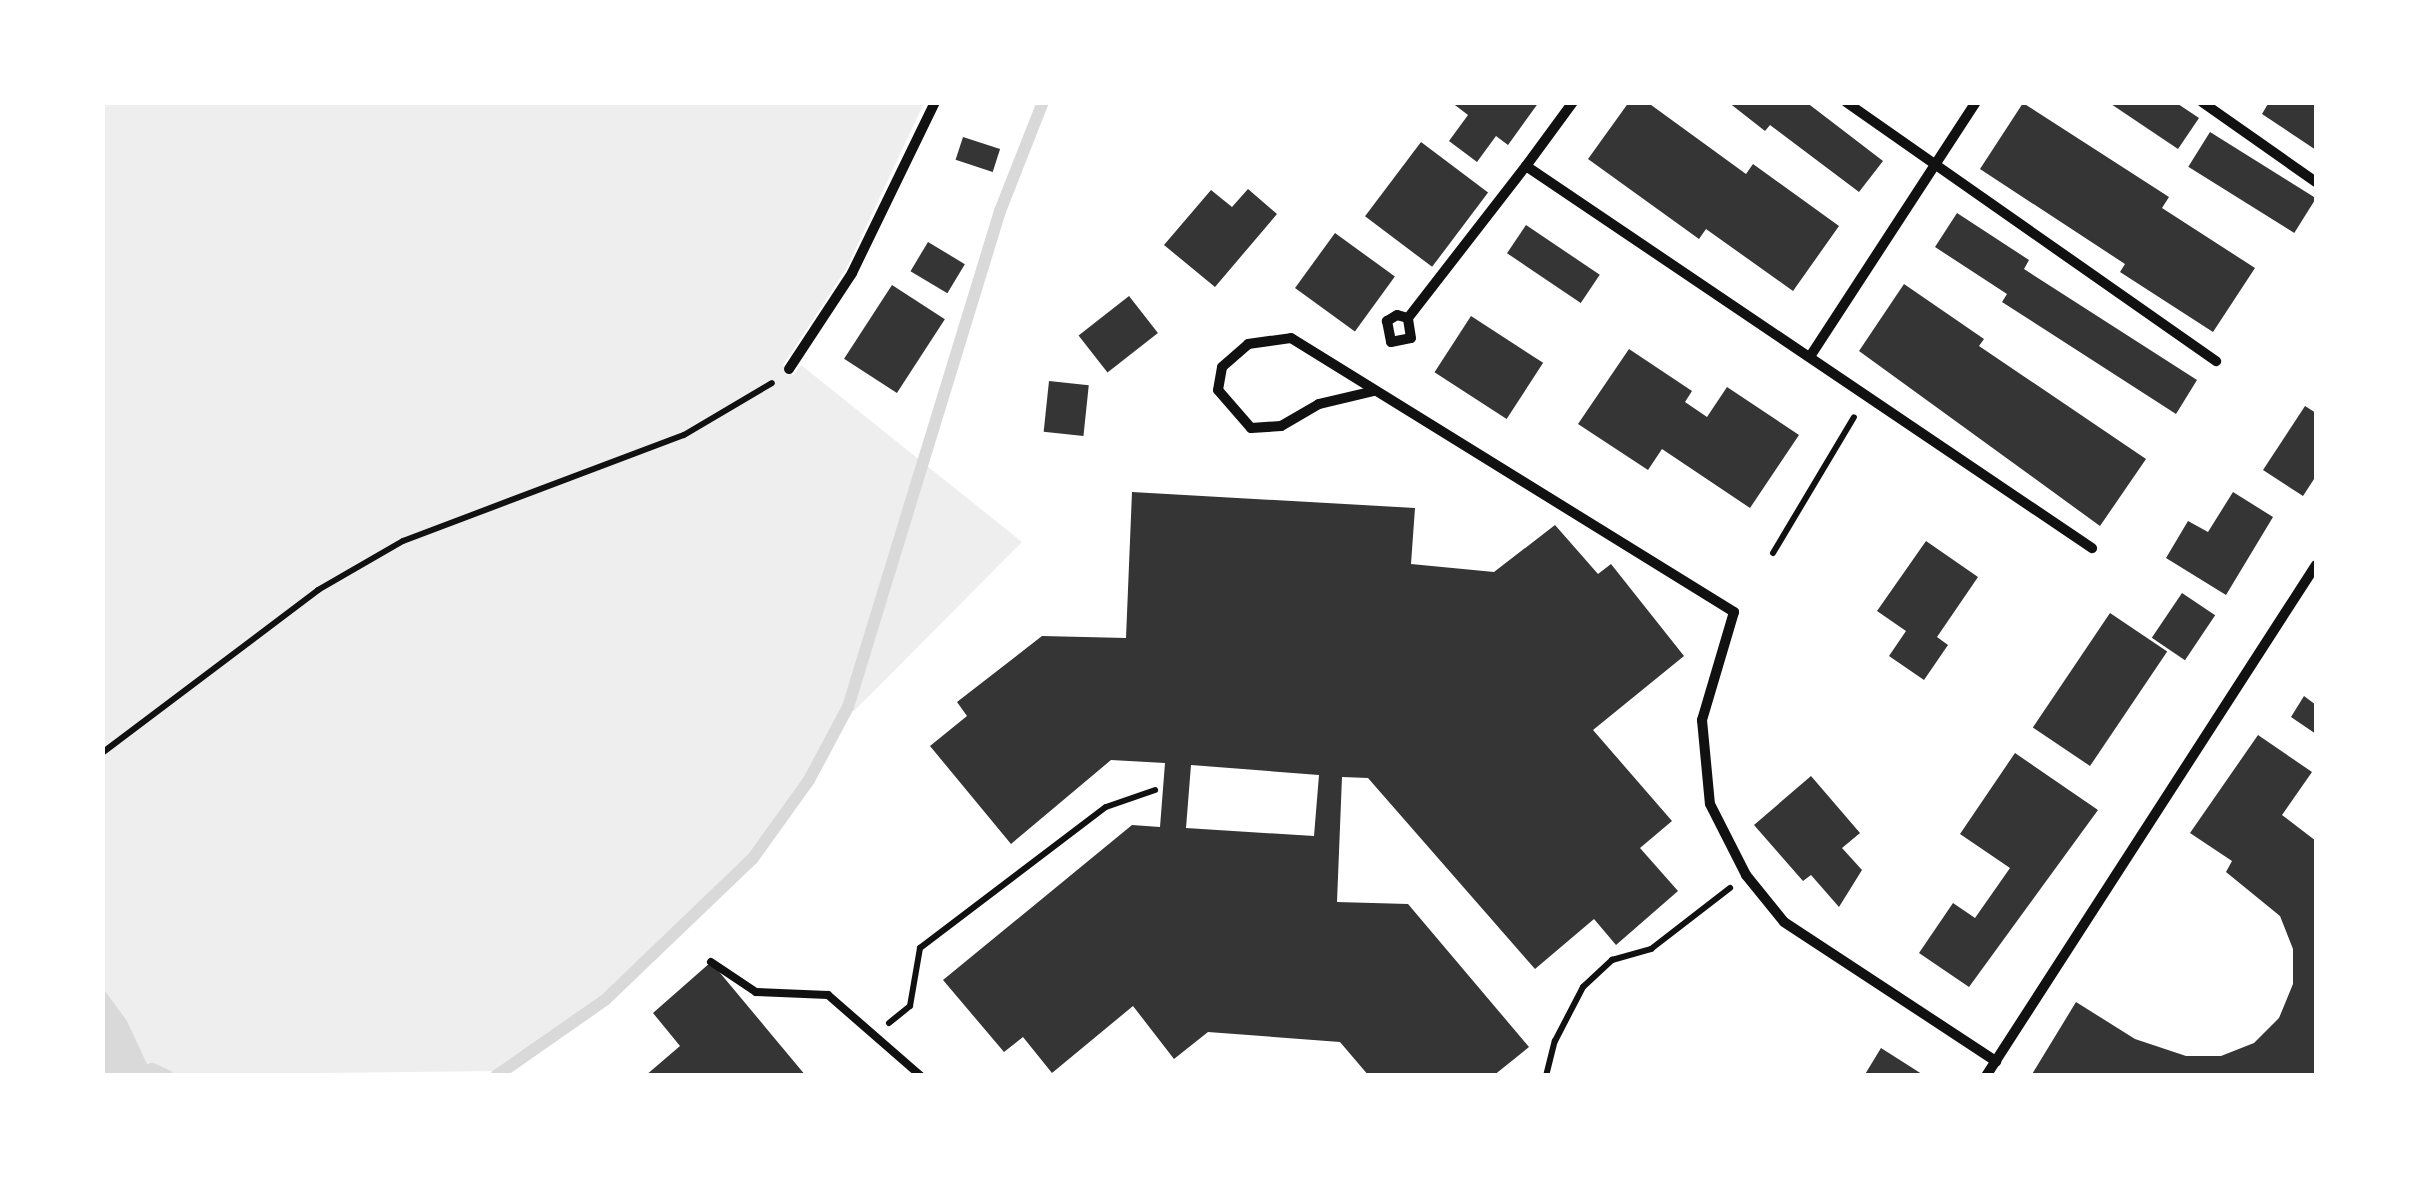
<!DOCTYPE html>
<style>
body{margin:0}
#map{position:relative;width:2419px;height:1178px;overflow:hidden;background:#fff;font-family:"Source Serif 4",serif}
div>[style]{position:absolute}
.green>*{inset:0;background:#eee}
.water>*{inset:0;background:#d9d9d9}
.stream>*{height:12px;margin:-6px;padding:0 6px;transform-origin:6px;border-radius:6px;background:#d9d9d9}
.building>*{inset:0;background:#353535;transform-origin:0 0}
.path>*{height:6px;margin:-3px;padding:0 3px;transform-origin:3px;border-radius:3px;background:#111}
.service>*{height:8px;margin:-4px;padding:0 4px;transform-origin:4px;border-radius:4px;background:#111}
.minor>*{height:10px;margin:-5px;padding:0 5px;transform-origin:5px;border-radius:5px;background:#111}
span{translate:-50% -50%;white-space:nowrap;text-align:center;line-height:1.15;-webkit-text-stroke:10px #fff;paint-order:stroke}
.frame{position:absolute;inset:0;border:105px solid #fff;pointer-events:none}
</style>
<div id="map">
<div class="green">
<i style="clip-path:polygon(102px 103px,924px 103px,846px 269px,783px 365px,793px 375px,801px 365px,1022px 542px,854px 711px,844px 706px,806px 778px,750px 856px,603px 998px,498px 1071px,152px 1075px,103px 987px)"></i>
</div>
<div class="water">
<i style="clip-path:polygon(102px 987px,127px 1021px,152px 1075px,103px 1075px)"></i>
</div>
<div class="stream">
<i style="left:138px;top:1076px;width:16px;rotate:-27deg"></i>
<i style="left:152px;top:1069px;width:17px;rotate:24deg"></i>
<i style="left:496px;top:1076px;width:133px;rotate:-34.9deg"></i>
<i style="left:605px;top:1000px;width:205px;rotate:-43.8deg"></i>
<i style="left:753px;top:858px;width:96px;rotate:-54.3deg"></i>
<i style="left:809px;top:780px;width:83px;rotate:-61.9deg"></i>
<i style="left:848px;top:707px;width:519px;rotate:-72.96deg"></i>
<i style="left:1000px;top:211px;width:117px;rotate:-68.5deg"></i>
</div>
<div class="building">
<i style="clip-path:polygon(1451px 102px,1539px 102px,1508px 145px,1496px 136px,1477px 162px,1449px 141px,1468px 115px)"></i>
<i style="clip-path:polygon(1629px 102px,1647px 102px,1746px 174px,1753px 164px,1839px 226px,1793px 291px,1706px 229px,1699px 239px,1588px 159px)"></i>
<i style="clip-path:polygon(1728px 102px,1806px 102px,1883px 161px,1859px 192px,1770px 125px,1765px 131px)"></i>
<i style="clip-path:polygon(2108px 102px,2175px 102px,2199px 118px,2178px 149px)"></i>
<i style="clip-path:polygon(2269px 102px,2316px 102px,2316px 150px,2262px 114px)"></i>
<i style="clip-path:polygon(2023px 103px,2169px 197px,2162px 208px,2255px 268px,2213px 332px,2120px 272px,2125px 264px,1980px 169px)"></i>
<i style="left:2210px;top:132px;width:125px;height:41px;rotate:32deg"></i>
<i style="left:963px;top:137px;width:39px;height:24px;rotate:18deg"></i>
<i style="left:1421px;top:142px;width:84px;height:93px;rotate:37deg"></i>
<i style="clip-path:polygon(1248px 189px,1277px 214px,1215px 287px,1164px 245px,1211px 190px,1232px 207px)"></i>
<i style="clip-path:polygon(1957px 213px,2029px 260px,2024px 269px,2197px 380px,2176px 414px,2002px 302px,2007px 294px,1935px 247px)"></i>
<i style="left:1526px;top:225px;width:89px;height:34px;rotate:34deg"></i>
<i style="left:1335px;top:233px;width:74px;height:68px;rotate:36deg"></i>
<i style="left:928px;top:242px;width:43px;height:34px;rotate:31deg"></i>
<i style="clip-path:polygon(1904px 284px,1984px 339px,1979px 346px,2146px 459px,2100px 526px,1859px 351px)"></i>
<i style="left:892px;top:285px;width:63px;height:88px;rotate:33deg"></i>
<i style="left:1129px;top:296px;width:47px;height:64px;rotate:52deg"></i>
<i style="left:1471px;top:316px;width:86px;height:67px;rotate:33deg"></i>
<i style="clip-path:polygon(1629px 349px,1692px 391px,1685px 402px,1707px 417px,1727px 387px,1799px 435px,1750px 508px,1662px 449px,1648px 470px,1578px 424px)"></i>
<i style="left:1049px;top:381px;width:40px;height:51px;rotate:6deg"></i>
<i style="clip-path:polygon(2305px 406px,2316px 413px,2316px 476px,2303px 496px,2263px 470px)"></i>
<i style="clip-path:polygon(evenodd,1132px 492px,1415px 508px,1411px 564px,1494px 572px,1555px 525px,1598px 574px,1611px 564px,1684px 656px,1593px 730px,1672px 821px,1640px 848px,1678px 891px,1616px 945px,1594px 919px,1535px 969px,1368px 778px,1342px 777px,1337px 902px,1408px 904px,1529px 1047px,1493px 1076px,1369px 1076px,1340px 1042px,1208px 1032px,1174px 1059px,1133px 1006px,1052px 1073px,1023px 1037px,1004px 1052px,943px 980px,1132px 825px,1160px 827px,1165px 763px,1111px 760px,1011px 844px,930px 746px,967px 716px,957px 702px,1042px 636px,1126px 638px,1132px 492px,1191px 765px,1319px 775px,1314px 836px,1186px 828px,1191px 765px)"></i>
<i style="clip-path:polygon(2233px 492px,2273px 517px,2226px 595px,2166px 558px,2188px 521px,2208px 532px)"></i>
<i style="clip-path:polygon(1926px 541px,1978px 577px,1937px 637px,1948px 645px,1924px 680px,1889px 656px,1906px 631px,1877px 611px)"></i>
<i style="left:2182px;top:593px;width:40px;height:54px;rotate:34deg"></i>
<i style="left:2110px;top:613px;width:69px;height:138px;rotate:34deg"></i>
<i style="clip-path:polygon(2304px 696px,2316px 705px,2316px 734px,2291px 717px)"></i>
<i style="clip-path:polygon(2258px 735px,2312px 772px,2282px 815px,2316px 841px,2316px 1076px,2031px 1076px,2076px 1002px,2135px 1039px,2186px 1056px,2221px 1056px,2254px 1043px,2279px 1018px,2293px 984px,2293px 949px,2280px 916px,2226px 872px,2232px 861px,2190px 833px)"></i>
<i style="clip-path:polygon(2015px 753px,2098px 810px,1969px 987px,1919px 953px,1953px 903px,1975px 918px,2010px 868px,1960px 834px)"></i>
<i style="clip-path:polygon(1811px 776px,1860px 833px,1842px 848px,1862px 870px,1839px 907px,1811px 875px,1803px 881px,1754px 825px)"></i>
<i style="clip-path:polygon(711px 962px,806px 1076px,645px 1076px,680px 1046px,653px 1013px)"></i>
<i style="clip-path:polygon(1881px 1048px,1925px 1076px,1864px 1076px)"></i>
</div>
<div class="path">
<i style="left:1773px;top:553px;width:158px;rotate:-59.2deg"></i>
<i style="left:102px;top:753px;width:271px;rotate:-37deg"></i>
<i style="left:318px;top:590px;width:98px;rotate:-30deg"></i>
<i style="left:403px;top:541px;width:300px;rotate:-20.7deg"></i>
<i style="left:684px;top:435px;width:102px;rotate:-30.6deg"></i>
<i style="left:889px;top:1023px;width:27px;rotate:-39deg"></i>
<i style="left:910px;top:1006px;width:59px;rotate:-80.2deg"></i>
<i style="left:920px;top:948px;width:233px;rotate:-37.2deg"></i>
<i style="left:1106px;top:807px;width:52px;rotate:-19.1deg"></i>
<i style="left:1546px;top:1076px;width:36px;rotate:-76deg"></i>
<i style="left:1555px;top:1041px;width:61px;rotate:-62.6deg"></i>
<i style="left:1583px;top:987px;width:40px;rotate:-43deg"></i>
<i style="left:1612px;top:960px;width:41px;rotate:-15.8deg"></i>
<i style="left:1651px;top:949px;width:100px;rotate:-37.7deg"></i>
</div>
<div class="service">
<i style="left:711px;top:962px;width:54px;rotate:33.7deg"></i>
<i style="left:756px;top:992px;width:72px;rotate:2.4deg"></i>
<i style="left:828px;top:995px;width:123px;rotate:41.1deg"></i>
</div>
<div class="minor">
<i style="left:1573px;top:102px;width:79px;rotate:126.3deg"></i>
<i style="left:1526px;top:166px;width:683px;rotate:34.02deg"></i>
<i style="left:1846px;top:102px;width:452px;rotate:35deg"></i>
<i style="left:2202px;top:102px;width:139px;rotate:35.1deg"></i>
<i style="left:1408px;top:318px;width:11px;rotate:-165deg"></i>
<i style="left:1397px;top:315px;width:12px;rotate:149deg"></i>
<i style="left:1387px;top:321px;width:21px;rotate:79deg"></i>
<i style="left:1391px;top:342px;width:20px;rotate:-11deg"></i>
<i style="left:1411px;top:338px;width:20px;rotate:-99deg"></i>
<i style="left:1408px;top:318px;width:192px;rotate:-52.2deg"></i>
<i style="left:1811px;top:355px;width:302px;rotate:-56.9deg"></i>
<i style="left:789px;top:369px;width:115px;rotate:-56.7deg"></i>
<i style="left:852px;top:273px;width:190px;rotate:-64.1deg"></i>
<i style="left:1374px;top:391px;width:57px;rotate:166.7deg"></i>
<i style="left:1319px;top:404px;width:44px;rotate:149.9deg"></i>
<i style="left:1281px;top:426px;width:30px;rotate:176deg"></i>
<i style="left:1251px;top:428px;width:50px;rotate:-131deg"></i>
<i style="left:1218px;top:390px;width:23px;rotate:-80deg"></i>
<i style="left:1222px;top:367px;width:35px;rotate:-41deg"></i>
<i style="left:1248px;top:344px;width:43px;rotate:-7.9deg"></i>
<i style="left:1291px;top:338px;width:521px;rotate:31.74deg"></i>
<i style="left:1734px;top:612px;width:113px;rotate:106.5deg"></i>
<i style="left:1702px;top:720px;width:84px;rotate:84.6deg"></i>
<i style="left:1710px;top:804px;width:80px;rotate:63.1deg"></i>
<i style="left:1746px;top:875px;width:60px;rotate:51deg"></i>
<i style="left:1784px;top:922px;width:254px;rotate:33.3deg"></i>
<i style="left:1986px;top:1076px;width:608px;rotate:-57.15deg"></i>
</div>
<div class="frame"></div>
</div>
